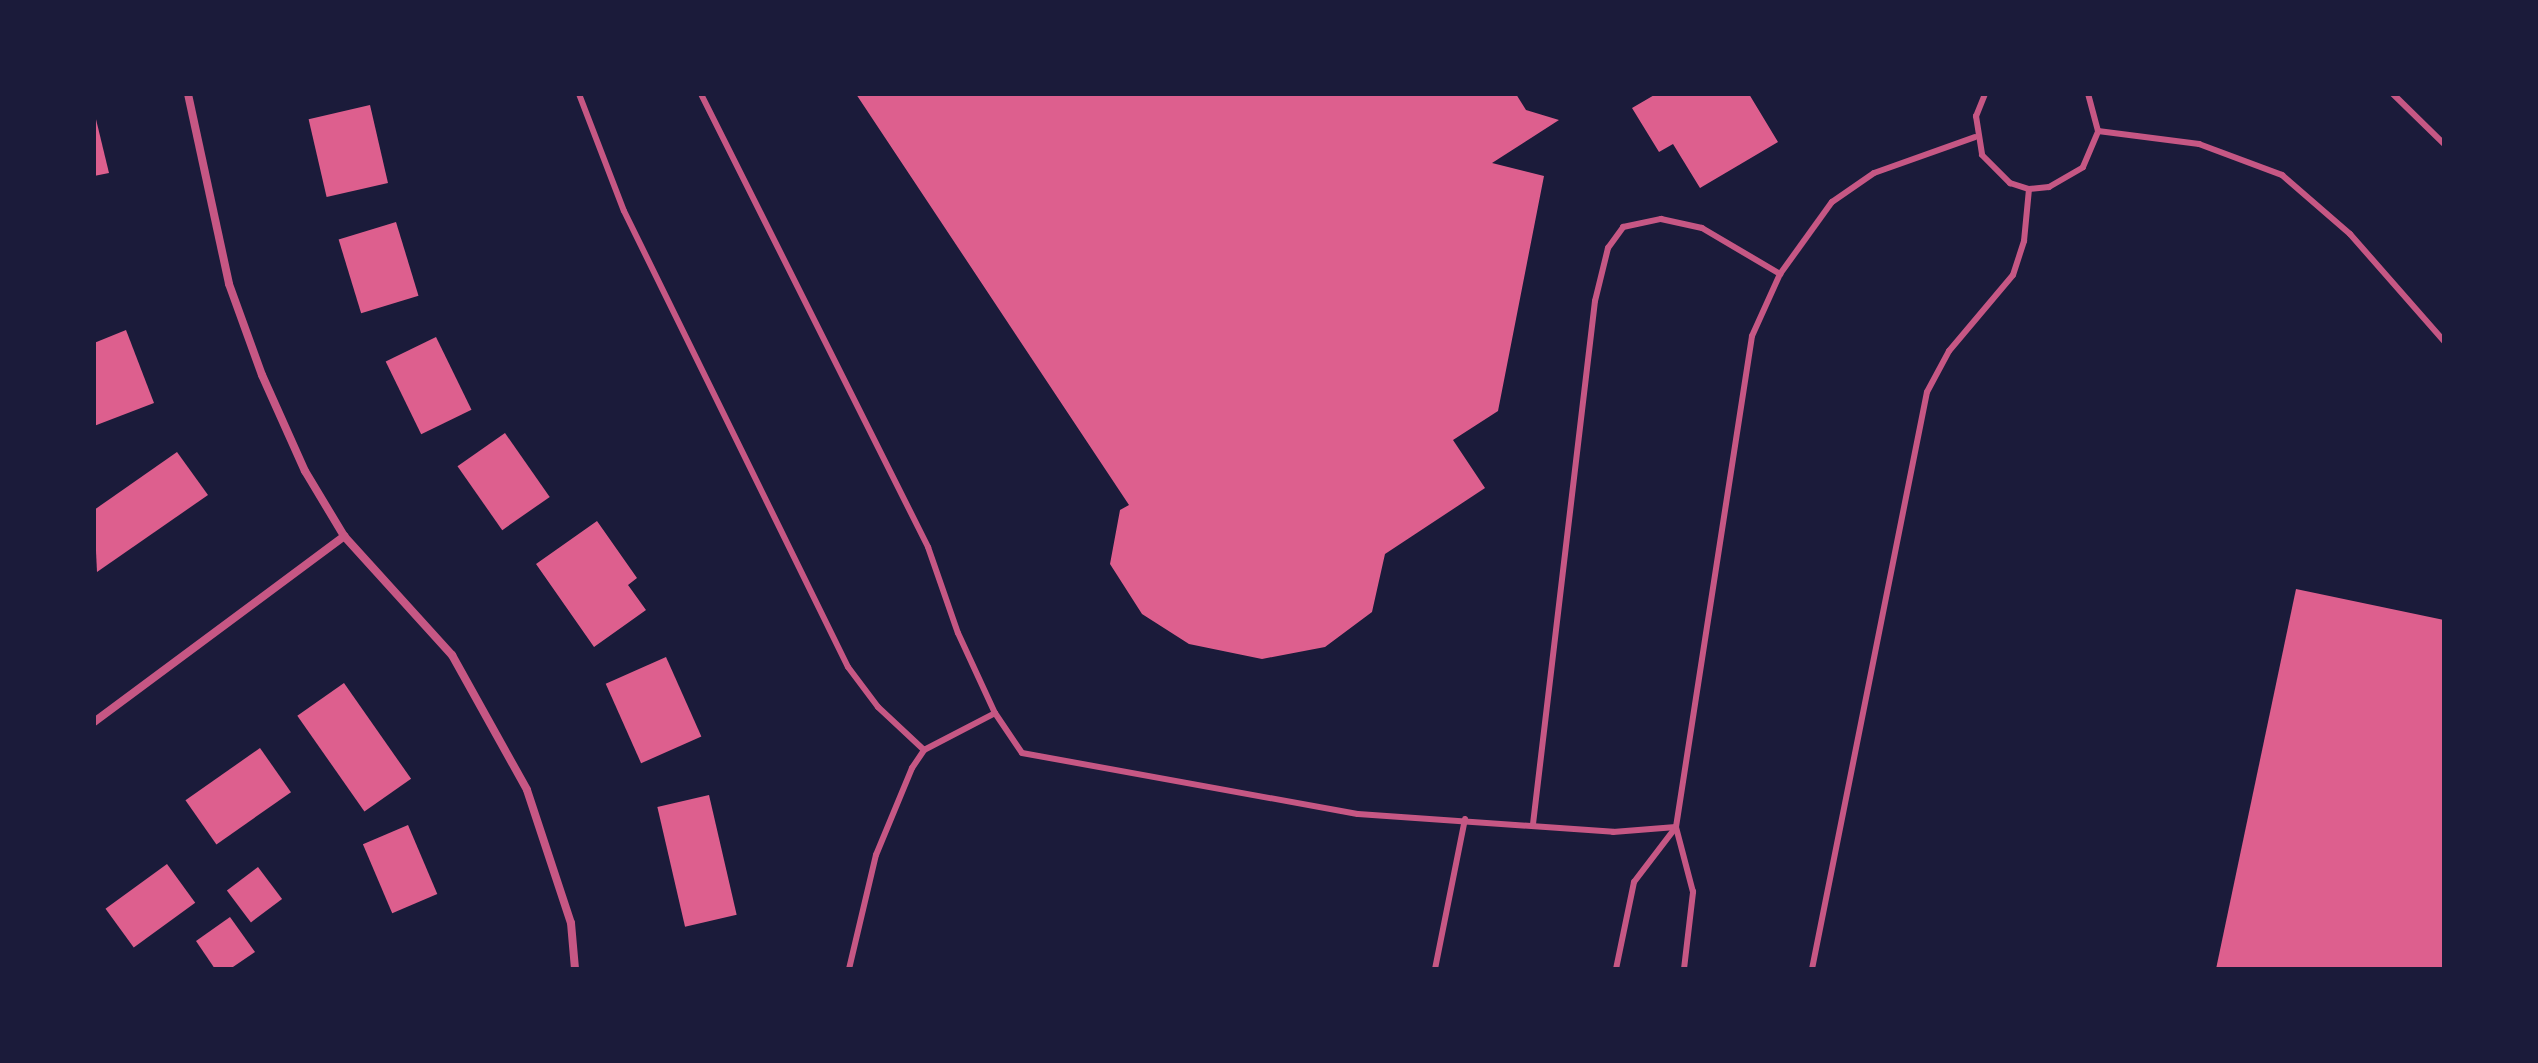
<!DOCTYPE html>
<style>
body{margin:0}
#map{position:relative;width:2538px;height:1063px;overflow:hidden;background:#1b1b3a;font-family:Figtree,sans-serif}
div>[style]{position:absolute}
.building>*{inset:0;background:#dd5f8e;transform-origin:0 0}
.service>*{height:6px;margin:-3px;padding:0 3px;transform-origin:3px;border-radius:3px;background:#c65784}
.minor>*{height:8px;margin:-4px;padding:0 4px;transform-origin:4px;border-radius:4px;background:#c65784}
span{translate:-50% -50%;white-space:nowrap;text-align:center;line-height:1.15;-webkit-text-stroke:7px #1b1b3a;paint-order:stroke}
.frame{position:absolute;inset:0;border:96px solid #1b1b3a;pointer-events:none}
</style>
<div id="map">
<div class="building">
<i style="clip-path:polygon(856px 94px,1516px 94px,1526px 110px,1559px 120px,1492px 163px,1544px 176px,1498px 411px,1453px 440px,1485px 488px,1385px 554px,1372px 612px,1325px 647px,1262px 659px,1189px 644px,1142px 614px,1110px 564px,1120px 510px,1129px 505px)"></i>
<i style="clip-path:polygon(1656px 94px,1749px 94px,1778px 142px,1700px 188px,1673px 144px,1659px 152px,1632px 108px)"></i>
<i style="left:370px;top:105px;width:80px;height:63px;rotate:77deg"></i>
<i style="clip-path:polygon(94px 111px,109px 173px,94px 176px)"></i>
<i style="left:396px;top:222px;width:77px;height:60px;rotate:73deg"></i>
<i style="clip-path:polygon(126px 330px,154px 403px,94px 426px,94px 343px)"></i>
<i style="left:436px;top:337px;width:81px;height:56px;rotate:64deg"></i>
<i style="left:505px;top:433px;width:78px;height:58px;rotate:55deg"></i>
<i style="clip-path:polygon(177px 452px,208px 495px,97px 572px,94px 510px)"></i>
<i style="clip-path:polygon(597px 521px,637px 578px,628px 585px,646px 610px,594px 647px,536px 564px)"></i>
<i style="clip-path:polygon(2296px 589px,2444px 620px,2444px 969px,2216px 969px)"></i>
<i style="left:666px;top:657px;width:87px;height:66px;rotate:66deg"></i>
<i style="left:344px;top:683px;width:117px;height:57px;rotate:55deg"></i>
<i style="left:260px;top:748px;width:54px;height:91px;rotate:55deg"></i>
<i style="left:709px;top:795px;width:123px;height:53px;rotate:77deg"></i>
<i style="left:408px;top:825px;width:75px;height:49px;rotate:67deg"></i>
<i style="left:167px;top:864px;width:48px;height:76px;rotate:54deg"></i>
<i style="left:258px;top:867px;width:40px;height:39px;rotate:53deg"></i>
<i style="clip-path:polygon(230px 917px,255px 952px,230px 969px,215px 969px,196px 941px)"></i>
</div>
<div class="service">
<i style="left:579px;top:94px;width:125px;rotate:69deg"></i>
<i style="left:624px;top:211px;width:508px;rotate:63.84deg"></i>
<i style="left:848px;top:667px;width:50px;rotate:53.1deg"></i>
<i style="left:878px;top:707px;width:63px;rotate:43.1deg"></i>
<i style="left:701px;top:94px;width:507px;rotate:63.38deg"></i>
<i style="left:928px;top:547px;width:91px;rotate:70.8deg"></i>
<i style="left:958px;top:633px;width:88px;rotate:65.2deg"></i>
<i style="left:995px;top:713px;width:48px;rotate:56deg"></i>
<i style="left:1022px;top:753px;width:341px;rotate:10.3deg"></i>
<i style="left:1358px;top:814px;width:256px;rotate:4deg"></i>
<i style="left:1613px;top:832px;width:63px;rotate:-4.5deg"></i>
<i style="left:1985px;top:94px;width:24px;rotate:112deg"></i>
<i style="left:1976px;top:116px;width:39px;rotate:81deg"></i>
<i style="left:1982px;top:155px;width:40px;rotate:45deg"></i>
<i style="left:2010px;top:183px;width:20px;rotate:18deg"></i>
<i style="left:2029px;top:189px;width:20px;rotate:-6deg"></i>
<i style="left:2049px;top:187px;width:39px;rotate:-30deg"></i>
<i style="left:2083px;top:167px;width:39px;rotate:-67deg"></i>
<i style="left:2098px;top:131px;width:38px;rotate:-105deg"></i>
<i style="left:2393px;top:94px;width:71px;rotate:44.4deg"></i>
<i style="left:2098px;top:131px;width:102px;rotate:7.3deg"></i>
<i style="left:2199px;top:144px;width:89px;rotate:20.5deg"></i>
<i style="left:2282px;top:175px;width:90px;rotate:40.9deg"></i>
<i style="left:2350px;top:234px;width:142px;rotate:48.7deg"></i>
<i style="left:1533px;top:824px;width:527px;rotate:-83.24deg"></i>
<i style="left:1595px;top:301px;width:55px;rotate:-76.2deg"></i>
<i style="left:1608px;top:248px;width:26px;rotate:-54deg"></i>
<i style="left:1623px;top:227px;width:39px;rotate:-12deg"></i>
<i style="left:1661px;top:219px;width:42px;rotate:12.4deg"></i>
<i style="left:1702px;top:228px;width:91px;rotate:30.5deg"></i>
<i style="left:849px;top:969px;width:117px;rotate:-76.7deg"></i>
<i style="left:876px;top:855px;width:94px;rotate:-67.5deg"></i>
<i style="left:912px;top:768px;width:22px;rotate:-56deg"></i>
<i style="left:924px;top:750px;width:80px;rotate:-27.5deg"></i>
<i style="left:1435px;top:969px;width:153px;rotate:-78.7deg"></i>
<i style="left:1616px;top:969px;width:89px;rotate:-78.3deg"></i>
<i style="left:1634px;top:882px;width:69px;rotate:-52.6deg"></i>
<i style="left:1684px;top:969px;width:78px;rotate:-83.3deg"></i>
<i style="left:1693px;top:892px;width:67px;rotate:-104.7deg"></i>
<i style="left:1676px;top:827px;width:497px;rotate:-81.2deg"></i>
<i style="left:1752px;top:336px;width:68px;rotate:-65.7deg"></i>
<i style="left:1780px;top:274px;width:89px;rotate:-54.2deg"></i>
<i style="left:1832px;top:202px;width:51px;rotate:-34.6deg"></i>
<i style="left:1874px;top:173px;width:107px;rotate:-19.6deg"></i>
<i style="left:1812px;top:969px;width:588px;rotate:-78.73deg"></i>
<i style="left:1927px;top:392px;width:47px;rotate:-61.8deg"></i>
<i style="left:1949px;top:351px;width:99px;rotate:-49.9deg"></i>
<i style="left:2013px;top:275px;width:36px;rotate:-72deg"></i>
<i style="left:2024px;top:241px;width:52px;rotate:-84.5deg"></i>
</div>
<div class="minor">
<i style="left:188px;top:94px;width:194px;rotate:77.8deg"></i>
<i style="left:229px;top:284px;width:97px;rotate:70.1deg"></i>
<i style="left:262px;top:375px;width:105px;rotate:65.9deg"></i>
<i style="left:305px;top:471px;width:76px;rotate:59deg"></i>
<i style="left:344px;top:536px;width:161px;rotate:47.8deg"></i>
<i style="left:452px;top:655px;width:154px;rotate:60.9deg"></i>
<i style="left:527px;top:790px;width:140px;rotate:71.7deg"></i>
<i style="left:571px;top:923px;width:46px;rotate:85deg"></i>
<i style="left:94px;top:722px;width:312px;rotate:-36.6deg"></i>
</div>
<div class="frame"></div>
</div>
